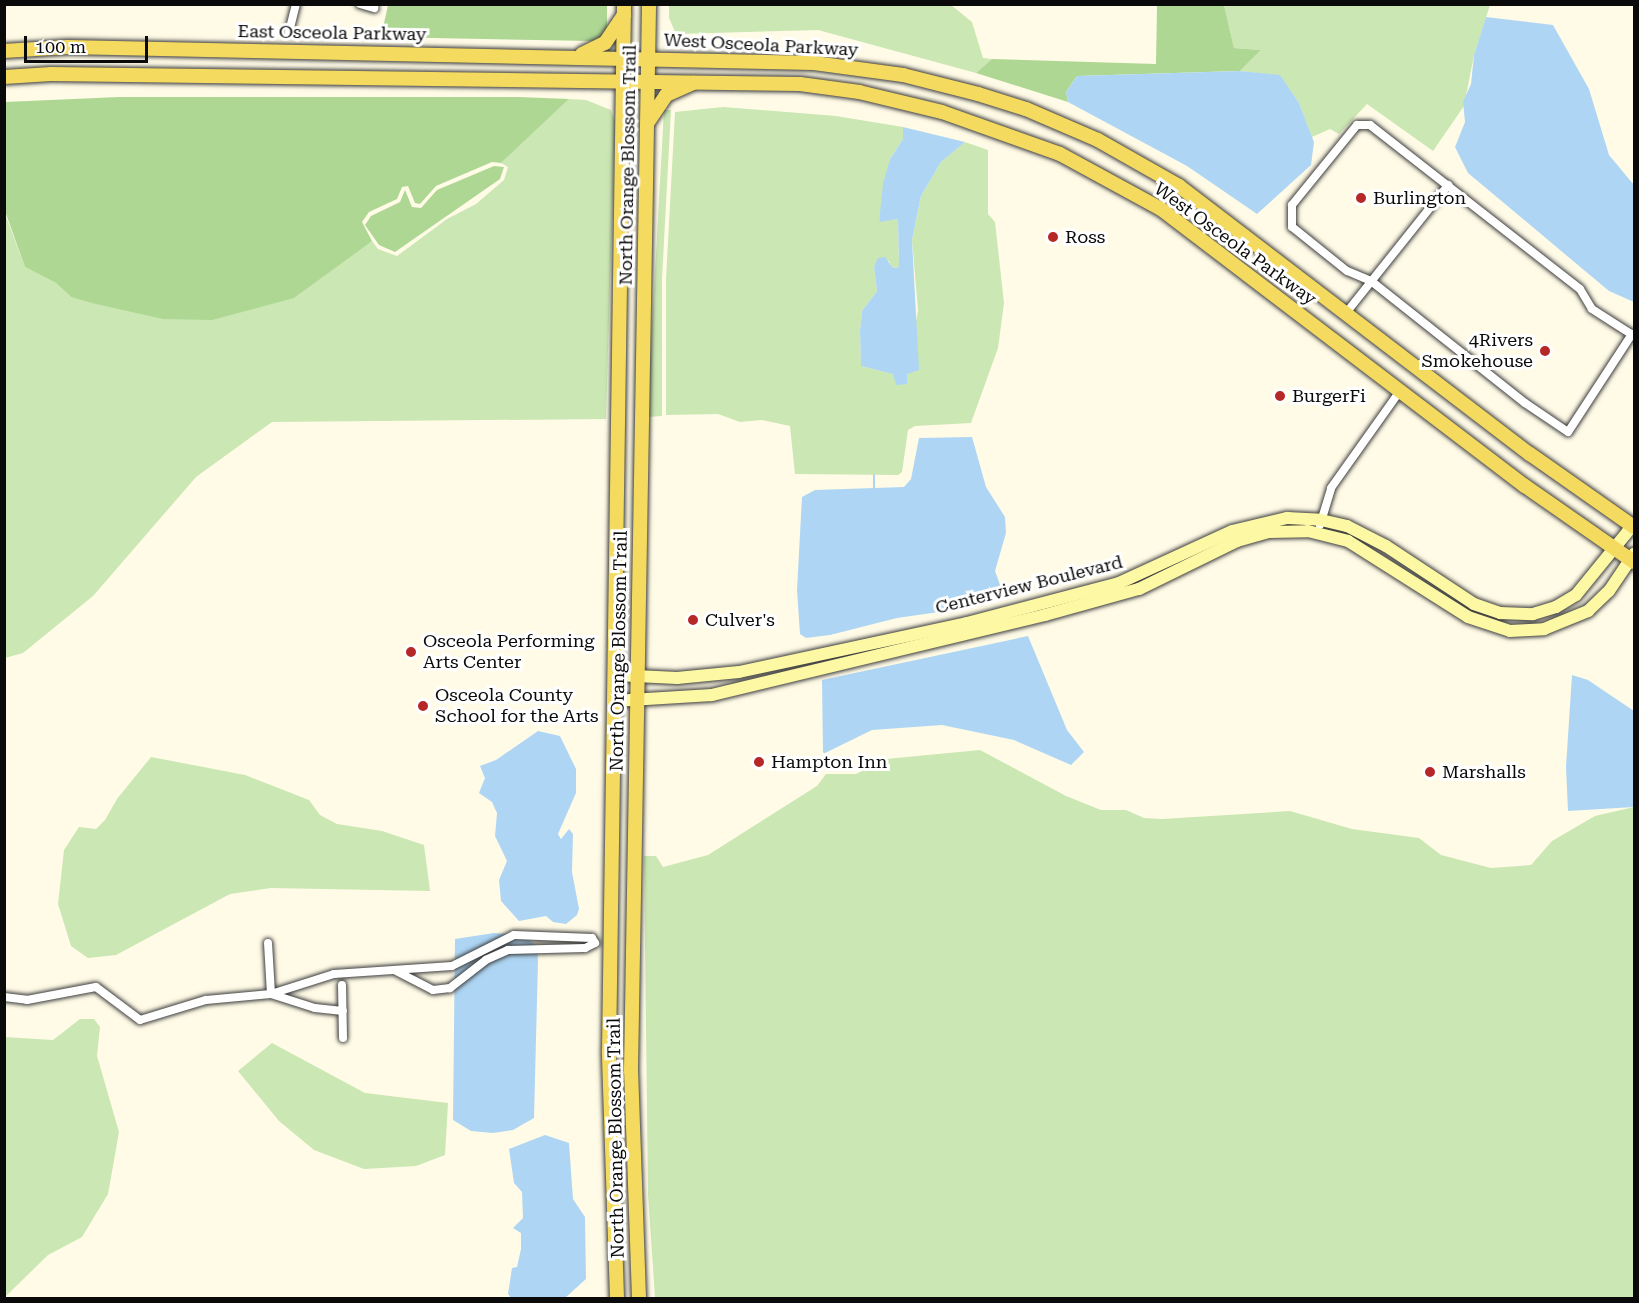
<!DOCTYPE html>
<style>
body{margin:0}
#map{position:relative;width:1639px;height:1303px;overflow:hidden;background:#fffbe7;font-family:"Roboto Serif",serif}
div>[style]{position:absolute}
.green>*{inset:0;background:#cbe7b3}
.forest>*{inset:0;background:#aed793}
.water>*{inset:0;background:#aed6f4}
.stream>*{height:2px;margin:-1px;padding:0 1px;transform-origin:1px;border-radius:1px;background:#aed6f4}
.roads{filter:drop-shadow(0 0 2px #3d3d3d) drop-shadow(0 0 2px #3d3d3d)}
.street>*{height:8px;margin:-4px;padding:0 4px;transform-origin:4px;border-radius:4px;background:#fff}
.secondary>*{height:12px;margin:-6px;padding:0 6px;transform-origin:6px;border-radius:6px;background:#fdf8a4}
.primary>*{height:14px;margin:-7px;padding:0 7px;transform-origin:7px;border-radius:7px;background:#f5da60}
.dots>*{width:16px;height:16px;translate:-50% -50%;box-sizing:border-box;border:3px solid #fff;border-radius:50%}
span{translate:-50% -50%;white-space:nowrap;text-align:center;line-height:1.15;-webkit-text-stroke:6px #fff;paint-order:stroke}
.street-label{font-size:18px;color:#0a0a0a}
.poi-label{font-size:18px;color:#0a0a0a}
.left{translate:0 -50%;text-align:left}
.right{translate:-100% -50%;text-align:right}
.frame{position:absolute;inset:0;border:6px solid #0a0a0a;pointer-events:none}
.scale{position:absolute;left:24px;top:36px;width:124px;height:27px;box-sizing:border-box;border:3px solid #0a0a0a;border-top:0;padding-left:8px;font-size:18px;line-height:21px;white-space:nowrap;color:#0a0a0a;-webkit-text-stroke:4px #fff;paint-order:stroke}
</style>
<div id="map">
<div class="green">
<i style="clip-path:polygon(669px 5px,951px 5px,972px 22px,983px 58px,992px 59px,976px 73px,818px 30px,676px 34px,669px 18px)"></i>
<i style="clip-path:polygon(1224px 5px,1490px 5px,1474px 55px,1464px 106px,1433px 151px,1367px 104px,1339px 134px,1330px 129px,1312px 137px,1299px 103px,1280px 76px,1240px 71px,1261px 50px,1234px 48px)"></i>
<i style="clip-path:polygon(569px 99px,586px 100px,611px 110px,615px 122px,606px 419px,272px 422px,196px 477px,93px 596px,23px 653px,5px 658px,4px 211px,25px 267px,56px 283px,71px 297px,162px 319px,294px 298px,359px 248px,372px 241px,378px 249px,397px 256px,447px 219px,476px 204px,504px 180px,508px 167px,501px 163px)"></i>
<i style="clip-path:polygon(723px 107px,836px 116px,903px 127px,903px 139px,890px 159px,879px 221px,898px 219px,899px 267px,892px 268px,889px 261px,874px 267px,877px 291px,862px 311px,860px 331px,861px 366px,894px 374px,896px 385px,907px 374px,918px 310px,912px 240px,921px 196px,941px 162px,965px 142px,988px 150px,988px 214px,995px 222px,1004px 303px,998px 348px,971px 423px,915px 426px,908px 430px,902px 472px,898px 475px,795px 474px,790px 426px,762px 420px,740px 422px,718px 414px,666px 415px,666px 279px,675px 112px)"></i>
<i style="clip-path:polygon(664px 110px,671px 110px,662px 279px,662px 416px,647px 417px)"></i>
<i style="clip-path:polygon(980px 750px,1066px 796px,1101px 810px,1126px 810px,1144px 818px,1162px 819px,1290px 811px,1352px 829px,1419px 838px,1441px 855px,1491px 868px,1531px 865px,1552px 841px,1595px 816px,1634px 807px,1634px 1298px,655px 1298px,648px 1194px,644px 856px,656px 856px,663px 867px,708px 855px,817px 786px,826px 774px,856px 774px,886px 759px)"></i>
<i style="clip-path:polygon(151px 757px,245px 775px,309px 800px,320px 815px,337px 824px,382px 831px,424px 845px,430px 891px,271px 888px,230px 894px,116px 955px,88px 958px,71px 946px,58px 904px,64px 850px,79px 827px,96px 829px,105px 820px,117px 799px)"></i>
<i style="clip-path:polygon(80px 1019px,94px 1019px,100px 1027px,97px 1056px,119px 1132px,108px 1194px,82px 1237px,48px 1255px,5px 1297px,5px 1037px,53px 1040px)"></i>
<i style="clip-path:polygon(272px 1043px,365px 1093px,448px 1103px,445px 1155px,416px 1166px,364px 1169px,314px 1150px,279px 1121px,238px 1071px)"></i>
</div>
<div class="forest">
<i style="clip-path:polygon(388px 5px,607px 5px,607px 33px,601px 40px,591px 41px,381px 37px)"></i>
<i style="clip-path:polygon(1157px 5px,1224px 5px,1234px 48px,1261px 50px,1240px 71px,1077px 76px,1066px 92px,1068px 102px,976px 73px,992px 59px,1156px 64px)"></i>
<i style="clip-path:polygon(119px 97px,519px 97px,569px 99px,501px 163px,492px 162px,436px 186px,420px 204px,415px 203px,408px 186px,402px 187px,397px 199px,369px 212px,362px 222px,372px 241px,294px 298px,212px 320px,162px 319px,92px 303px,71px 297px,56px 283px,25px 267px,5px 211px,5px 102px)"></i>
<i style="clip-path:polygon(494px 166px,504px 167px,500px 179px,395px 252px,379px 245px,365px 225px,371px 216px,400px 202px,405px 190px,412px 207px,421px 208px,437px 190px)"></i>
</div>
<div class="water">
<i style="clip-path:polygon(1486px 17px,1553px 25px,1589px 89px,1609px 155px,1634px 185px,1634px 302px,1609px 291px,1468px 173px,1455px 147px,1465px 122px,1463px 102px,1471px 84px,1474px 55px)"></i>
<i style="clip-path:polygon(1240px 71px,1280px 75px,1299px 103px,1314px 142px,1311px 165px,1257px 214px,1187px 166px,1068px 102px,1066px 92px,1077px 76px)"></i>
<i style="clip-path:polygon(903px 127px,965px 142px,941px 162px,921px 196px,912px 240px,919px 370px,907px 374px,907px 384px,896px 385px,893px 374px,861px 366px,860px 331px,862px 311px,877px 291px,874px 267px,878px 258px,885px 257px,893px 268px,899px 267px,898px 219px,879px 222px,883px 184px,890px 159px,903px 139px)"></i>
<i style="clip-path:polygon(972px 437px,986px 487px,1005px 517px,1006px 533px,995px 571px,1003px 593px,974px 607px,897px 618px,830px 635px,806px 638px,800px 634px,797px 590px,802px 497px,815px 490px,904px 487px,911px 479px,919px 438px)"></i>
<i style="clip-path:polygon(1028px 636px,1067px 730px,1084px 752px,1071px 765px,1014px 740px,942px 725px,872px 730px,823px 754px,822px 680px)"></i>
<i style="clip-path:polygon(1572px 675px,1588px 680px,1634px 711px,1634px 807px,1568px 811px,1566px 767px)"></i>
<i style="clip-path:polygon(538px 731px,560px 736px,576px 769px,576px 793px,558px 834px,561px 839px,569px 829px,573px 834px,572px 872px,579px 909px,577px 915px,566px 924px,553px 922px,546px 916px,519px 921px,501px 901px,499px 880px,507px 861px,495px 836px,497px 813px,492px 802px,479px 793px,485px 778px,480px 766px,496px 760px)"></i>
<i style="clip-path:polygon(494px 933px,522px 935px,537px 946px,538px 961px,534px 1118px,513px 1130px,493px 1133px,471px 1131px,453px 1120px,455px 939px)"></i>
<i style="clip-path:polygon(545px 1135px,569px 1143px,573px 1199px,585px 1217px,586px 1279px,565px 1298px,511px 1298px,508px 1294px,512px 1268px,517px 1267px,521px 1249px,521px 1233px,513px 1228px,523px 1218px,522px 1192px,514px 1183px,509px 1149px)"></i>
</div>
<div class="stream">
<i style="left:874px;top:491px;width:16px;rotate:-90deg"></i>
</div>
<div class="roads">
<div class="street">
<i style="left:360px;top:4px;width:15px;rotate:16deg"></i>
<i style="left:289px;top:32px;width:29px;rotate:-76deg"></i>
<i style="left:1346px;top:313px;width:164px;rotate:-51.4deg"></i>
<i style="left:1632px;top:334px;width:117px;rotate:123.1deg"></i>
<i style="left:1568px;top:432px;width:52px;rotate:-146deg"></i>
<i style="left:1525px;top:403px;width:196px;rotate:-141.6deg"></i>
<i style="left:1371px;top:281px;width:26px;rotate:-157deg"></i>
<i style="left:1347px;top:271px;width:70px;rotate:-141.3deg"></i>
<i style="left:1292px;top:227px;width:22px;rotate:-90deg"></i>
<i style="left:1292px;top:205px;width:103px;rotate:-50.9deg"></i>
<i style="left:1357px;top:125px;width:13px"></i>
<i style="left:1370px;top:125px;width:266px;rotate:38deg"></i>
<i style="left:1580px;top:289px;width:23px;rotate:59deg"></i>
<i style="left:1592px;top:309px;width:50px;rotate:32.7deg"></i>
<i style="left:1320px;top:525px;width:39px;rotate:-73deg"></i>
<i style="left:1331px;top:488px;width:119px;rotate:-54.6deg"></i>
<i style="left:268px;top:943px;width:51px;rotate:86.6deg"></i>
<i style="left:271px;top:994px;width:46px;rotate:17.7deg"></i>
<i style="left:315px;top:1008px;width:28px;rotate:6deg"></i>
<i style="left:342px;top:985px;width:53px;rotate:88.9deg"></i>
<i style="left:4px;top:997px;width:23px;rotate:7deg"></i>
<i style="left:27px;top:1000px;width:70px;rotate:-10.7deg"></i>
<i style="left:96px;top:987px;width:55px;rotate:36.9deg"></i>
<i style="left:140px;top:1020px;width:69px;rotate:-16.9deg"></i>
<i style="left:206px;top:1000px;width:65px;rotate:-5.3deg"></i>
<i style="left:271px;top:994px;width:66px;rotate:-17.6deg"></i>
<i style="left:334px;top:974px;width:118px;rotate:-3.9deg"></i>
<i style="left:452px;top:966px;width:69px;rotate:-26.6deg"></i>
<i style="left:514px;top:935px;width:78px;rotate:2.2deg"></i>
<i style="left:592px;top:938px;width:6px;rotate:59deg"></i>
<i style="left:595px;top:943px;width:11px;rotate:153deg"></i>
<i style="left:585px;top:948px;width:77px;rotate:178.5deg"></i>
<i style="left:508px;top:950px;width:24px;rotate:156deg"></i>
<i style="left:486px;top:960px;width:46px;rotate:142.1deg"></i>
<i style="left:450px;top:988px;width:17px;rotate:173deg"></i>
<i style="left:433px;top:990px;width:42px;rotate:-152.8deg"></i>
</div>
<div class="secondary">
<i style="left:615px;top:675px;width:62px;rotate:2.8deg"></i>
<i style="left:677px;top:678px;width:62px;rotate:-5.5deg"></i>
<i style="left:739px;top:672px;width:233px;rotate:-12.1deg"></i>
<i style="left:967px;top:623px;width:157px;rotate:-14.7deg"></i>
<i style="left:1119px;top:583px;width:124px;rotate:-24.7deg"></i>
<i style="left:1232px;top:531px;width:57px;rotate:-13.3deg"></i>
<i style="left:1287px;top:518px;width:34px;rotate:3deg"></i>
<i style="left:1321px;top:520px;width:27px;rotate:13deg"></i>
<i style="left:1347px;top:526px;width:44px;rotate:27.1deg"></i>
<i style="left:1386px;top:546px;width:105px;rotate:33.4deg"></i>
<i style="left:1474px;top:604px;width:28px;rotate:19deg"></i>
<i style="left:1500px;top:613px;width:33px;rotate:2deg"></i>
<i style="left:1533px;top:614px;width:24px;rotate:-17deg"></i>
<i style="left:1556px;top:607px;width:23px;rotate:-31deg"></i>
<i style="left:1576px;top:595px;width:92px;rotate:-50.8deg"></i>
<i style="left:614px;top:701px;width:98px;rotate:-3.5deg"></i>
<i style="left:712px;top:695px;width:342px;rotate:-13.5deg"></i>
<i style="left:1045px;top:615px;width:98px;rotate:-15.5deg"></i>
<i style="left:1139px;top:589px;width:109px;rotate:-26.1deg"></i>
<i style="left:1237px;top:541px;width:33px;rotate:-16deg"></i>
<i style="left:1269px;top:532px;width:39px;rotate:-1deg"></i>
<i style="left:1308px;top:531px;width:41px;rotate:14deg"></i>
<i style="left:1348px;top:541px;width:142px;rotate:32.3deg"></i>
<i style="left:1468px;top:617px;width:44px;rotate:18.4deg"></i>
<i style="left:1510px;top:631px;width:34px;rotate:-3deg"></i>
<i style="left:1544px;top:629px;width:48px;rotate:-22.2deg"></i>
<i style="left:1588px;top:611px;width:29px;rotate:-44deg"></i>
<i style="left:1609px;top:591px;width:45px;rotate:-56deg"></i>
</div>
<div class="primary">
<i style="left:4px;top:51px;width:64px;rotate:-3.6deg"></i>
<i style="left:68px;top:47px;width:746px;rotate:1.23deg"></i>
<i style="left:814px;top:63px;width:90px;rotate:7.7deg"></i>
<i style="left:903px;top:75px;width:77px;rotate:14.2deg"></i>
<i style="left:978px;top:94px;width:50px;rotate:17.4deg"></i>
<i style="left:1026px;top:109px;width:78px;rotate:23.3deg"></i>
<i style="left:1098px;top:140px;width:93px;rotate:29.6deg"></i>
<i style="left:1179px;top:186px;width:442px;rotate:37.4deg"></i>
<i style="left:1530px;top:454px;width:127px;rotate:35.1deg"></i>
<i style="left:582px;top:54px;width:25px;rotate:-26deg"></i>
<i style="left:605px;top:43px;width:34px;rotate:-56deg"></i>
<i style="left:4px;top:77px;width:47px;rotate:-3.7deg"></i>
<i style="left:51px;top:74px;width:749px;rotate:0.76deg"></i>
<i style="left:800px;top:84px;width:60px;rotate:7.7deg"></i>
<i style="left:859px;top:92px;width:85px;rotate:13.5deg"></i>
<i style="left:942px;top:112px;width:125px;rotate:19.6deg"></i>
<i style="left:1060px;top:154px;width:115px;rotate:28.6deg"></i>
<i style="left:1161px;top:209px;width:457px;rotate:37.3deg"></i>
<i style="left:1525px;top:486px;width:133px;rotate:34.9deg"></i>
<i style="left:648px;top:122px;width:32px;rotate:-56deg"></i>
<i style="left:666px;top:95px;width:30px;rotate:-24deg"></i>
<i style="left:617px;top:1298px;width:247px;rotate:-91.9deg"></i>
<i style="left:609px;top:1051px;width:1047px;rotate:-89.18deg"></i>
<i style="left:639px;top:1298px;width:228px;rotate:-92deg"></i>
<i style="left:631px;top:1070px;width:1066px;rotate:-89.03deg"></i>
</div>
</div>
<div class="dots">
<i style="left:1361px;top:198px;background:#b52827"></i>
<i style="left:1053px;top:237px;background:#b52827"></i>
<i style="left:1545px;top:351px;background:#b52827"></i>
<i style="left:1280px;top:396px;background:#b52827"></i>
<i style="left:693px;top:620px;background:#b52827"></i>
<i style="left:411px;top:652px;background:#b52827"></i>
<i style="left:423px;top:706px;background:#b52827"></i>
<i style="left:759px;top:762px;background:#b52827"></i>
<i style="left:1430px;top:772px;background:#b52827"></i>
</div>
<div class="street-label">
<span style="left:332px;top:33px;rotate:1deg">East Osceola Parkway</span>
<span style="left:761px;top:45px;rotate:3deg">West Osceola Parkway</span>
<span style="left:628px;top:165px;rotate:-89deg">North Orange Blossom Trail</span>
<span style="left:1235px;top:244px;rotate:36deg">West Osceola Parkway</span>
<span style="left:1029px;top:585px;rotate:-14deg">Centerview Boulevard</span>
<span style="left:619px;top:651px;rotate:-89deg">North Orange Blossom Trail</span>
<span style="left:616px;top:1138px;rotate:-91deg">North Orange Blossom Trail</span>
</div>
<div class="poi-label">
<span class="left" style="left:1373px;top:198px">Burlington</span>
<span class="left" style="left:1065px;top:237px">Ross</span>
<span class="right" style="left:1533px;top:351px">4Rivers<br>Smokehouse</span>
<span class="left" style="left:1292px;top:396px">BurgerFi</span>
<span class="left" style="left:705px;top:620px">Culver's</span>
<span class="left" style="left:423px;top:652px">Osceola Performing<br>Arts Center</span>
<span class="left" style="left:435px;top:706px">Osceola County<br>School for the Arts</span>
<span class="left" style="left:771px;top:762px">Hampton Inn</span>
<span class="left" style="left:1442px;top:772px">Marshalls</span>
</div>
<div class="frame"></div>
<div class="scale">100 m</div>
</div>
